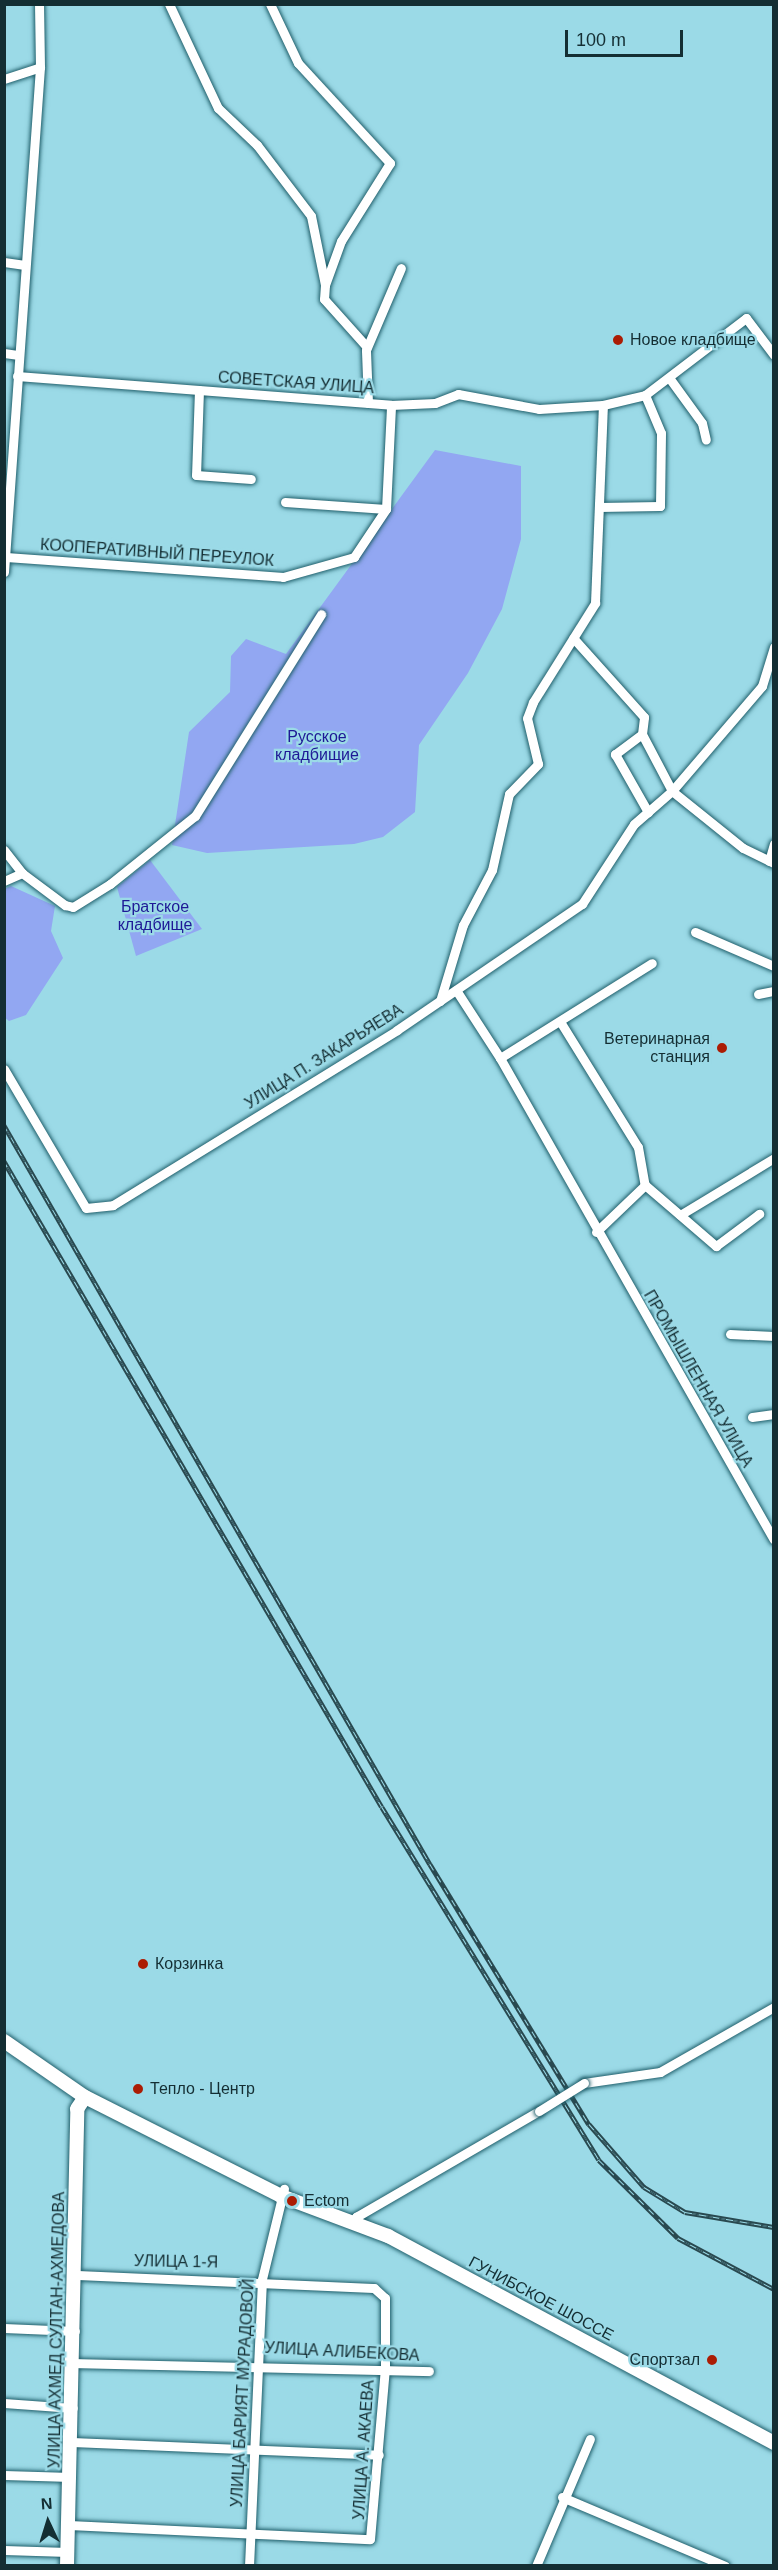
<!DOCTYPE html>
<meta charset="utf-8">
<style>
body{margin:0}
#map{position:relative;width:778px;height:2570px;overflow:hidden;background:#9bdae7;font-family:Arial,sans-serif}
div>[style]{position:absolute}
.green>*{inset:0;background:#92a7f2}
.roads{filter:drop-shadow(0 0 2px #205f6b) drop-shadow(0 0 2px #205f6b)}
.minor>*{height:9px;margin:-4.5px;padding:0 4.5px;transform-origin:4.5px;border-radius:4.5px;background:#fff}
.secondary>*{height:14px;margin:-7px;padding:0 7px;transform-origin:7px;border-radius:7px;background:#fff}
.rail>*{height:4.5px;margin-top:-2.25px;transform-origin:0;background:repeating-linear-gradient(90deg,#9bdae7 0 7px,#294950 0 14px);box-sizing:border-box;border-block:2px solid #294950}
.bridges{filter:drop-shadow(0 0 2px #205f6b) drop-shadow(0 0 2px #205f6b)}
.minor-bridge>*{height:9px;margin:-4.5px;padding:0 4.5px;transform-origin:4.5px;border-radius:4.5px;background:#fff}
.dots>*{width:16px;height:16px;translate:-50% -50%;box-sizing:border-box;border:3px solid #9bdae7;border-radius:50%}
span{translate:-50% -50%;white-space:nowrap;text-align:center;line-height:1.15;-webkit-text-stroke:4.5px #9bdae7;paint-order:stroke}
.poi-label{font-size:16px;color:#142e33}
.left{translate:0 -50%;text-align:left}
.right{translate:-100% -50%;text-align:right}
.street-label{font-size:16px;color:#142e33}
.park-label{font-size:16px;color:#1e1996}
.frame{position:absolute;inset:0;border:6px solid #142e33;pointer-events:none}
.north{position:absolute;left:18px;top:2492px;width:60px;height:60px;-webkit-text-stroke:4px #9bdae7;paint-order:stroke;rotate:356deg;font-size:16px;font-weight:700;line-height:24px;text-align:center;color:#142e33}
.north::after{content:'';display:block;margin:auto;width:21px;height:27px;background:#142e33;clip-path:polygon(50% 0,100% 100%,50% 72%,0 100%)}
.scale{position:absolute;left:565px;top:30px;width:118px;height:27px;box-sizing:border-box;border:3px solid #142e33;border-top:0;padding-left:8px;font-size:18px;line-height:21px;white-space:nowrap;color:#142e33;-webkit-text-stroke:4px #9bdae7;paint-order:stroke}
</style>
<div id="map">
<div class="green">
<i style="clip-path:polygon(435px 450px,521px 466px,521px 539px,502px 609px,468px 673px,419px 745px,415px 812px,383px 837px,354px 844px,207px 853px,172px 845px,189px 732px,230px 692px,231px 656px,246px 639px,286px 654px)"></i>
<i style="clip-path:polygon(150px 860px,202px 929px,136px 956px,117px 887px)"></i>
<i style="clip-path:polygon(11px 886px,55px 906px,51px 931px,63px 958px,26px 1015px,9px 1021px,4px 1017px,4px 889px)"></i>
</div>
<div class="roads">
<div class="minor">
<i style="left:169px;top:4px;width:115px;rotate:64.8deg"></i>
<i style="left:218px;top:108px;width:54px;rotate:43.5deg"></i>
<i style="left:257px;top:145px;width:89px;rotate:52.7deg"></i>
<i style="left:311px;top:216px;width:70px;rotate:78.5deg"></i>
<i style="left:270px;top:4px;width:65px;rotate:64.6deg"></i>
<i style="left:298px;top:63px;width:136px;rotate:47.4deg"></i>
<i style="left:390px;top:163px;width:92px;rotate:122.1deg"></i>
<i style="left:341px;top:241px;width:47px;rotate:110deg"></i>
<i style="left:325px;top:285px;width:14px;rotate:94deg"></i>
<i style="left:324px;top:299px;width:64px;rotate:48.1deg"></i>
<i style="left:4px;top:79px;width:38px;rotate:-18deg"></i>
<i style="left:4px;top:262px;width:21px;rotate:8deg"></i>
<i style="left:4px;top:353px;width:15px;rotate:8deg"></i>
<i style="left:17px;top:376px;width:375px;rotate:4.4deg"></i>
<i style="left:391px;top:405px;width:44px;rotate:-2.6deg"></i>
<i style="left:435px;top:403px;width:25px;rotate:-21deg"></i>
<i style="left:458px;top:394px;width:82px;rotate:10.5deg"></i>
<i style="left:539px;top:409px;width:64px;rotate:-3.6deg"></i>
<i style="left:603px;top:405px;width:43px;rotate:-13.4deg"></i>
<i style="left:645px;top:395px;width:127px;rotate:-37.3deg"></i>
<i style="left:746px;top:318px;width:46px;rotate:52.9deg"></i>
<i style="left:670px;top:379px;width:54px;rotate:54deg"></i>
<i style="left:702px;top:423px;width:17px;rotate:77deg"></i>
<i style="left:199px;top:390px;width:85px;rotate:92deg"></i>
<i style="left:196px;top:475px;width:55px;rotate:4.2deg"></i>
<i style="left:368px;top:403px;width:53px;rotate:-92.2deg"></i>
<i style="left:366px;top:350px;width:89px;rotate:-66.9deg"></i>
<i style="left:285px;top:502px;width:101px;rotate:4deg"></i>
<i style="left:599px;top:507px;width:61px;rotate:-0.9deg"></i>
<i style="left:660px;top:506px;width:73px;rotate:-89.2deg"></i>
<i style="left:661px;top:433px;width:41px;rotate:-112.8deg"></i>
<i style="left:6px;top:557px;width:278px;rotate:4.1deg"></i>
<i style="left:283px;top:577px;width:74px;rotate:-15.7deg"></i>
<i style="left:354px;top:557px;width:58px;rotate:-56.3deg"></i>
<i style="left:386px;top:509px;width:104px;rotate:-87.2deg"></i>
<i style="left:4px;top:572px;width:506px;rotate:-85.92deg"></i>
<i style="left:40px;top:67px;width:63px;rotate:-90.9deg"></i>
<i style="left:774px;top:647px;width:41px;rotate:107.1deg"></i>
<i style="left:762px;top:686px;width:138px;rotate:130.6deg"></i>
<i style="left:672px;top:791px;width:91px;rotate:38.8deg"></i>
<i style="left:743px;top:848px;width:34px;rotate:26deg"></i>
<i style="left:642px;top:734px;width:34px;rotate:143deg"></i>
<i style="left:615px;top:754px;width:67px;rotate:60.4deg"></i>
<i style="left:4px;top:850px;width:29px;rotate:52deg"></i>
<i style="left:22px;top:873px;width:54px;rotate:36.7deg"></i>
<i style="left:65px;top:905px;width:8px;rotate:14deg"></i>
<i style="left:73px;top:907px;width:44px;rotate:-31.9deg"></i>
<i style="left:110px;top:884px;width:109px;rotate:-38.7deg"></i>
<i style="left:195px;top:816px;width:238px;rotate:-58deg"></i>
<i style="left:769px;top:861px;width:18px;rotate:-74deg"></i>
<i style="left:4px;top:881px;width:20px;rotate:-24deg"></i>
<i style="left:695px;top:932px;width:86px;rotate:23.3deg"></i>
<i style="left:456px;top:990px;width:81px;rotate:57.1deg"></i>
<i style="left:500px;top:1058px;width:554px;rotate:60.38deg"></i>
<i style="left:758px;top:994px;width:16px;rotate:-11deg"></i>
<i style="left:440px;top:1001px;width:79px;rotate:-73.2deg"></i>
<i style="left:463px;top:925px;width:62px;rotate:-62.2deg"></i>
<i style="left:492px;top:870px;width:78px;rotate:-77.4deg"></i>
<i style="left:509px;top:794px;width:42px;rotate:-46deg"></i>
<i style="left:538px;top:764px;width:47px;rotate:-103.4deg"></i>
<i style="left:527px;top:718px;width:17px;rotate:-69deg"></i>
<i style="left:533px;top:702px;width:117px;rotate:-57.9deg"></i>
<i style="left:595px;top:603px;width:198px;rotate:-87.7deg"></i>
<i style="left:561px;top:1023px;width:146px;rotate:58.2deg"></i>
<i style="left:638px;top:1147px;width:39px;rotate:80deg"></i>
<i style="left:500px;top:1058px;width:179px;rotate:-32deg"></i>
<i style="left:4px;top:1069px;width:161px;rotate:59.5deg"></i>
<i style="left:86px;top:1208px;width:27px;rotate:-6deg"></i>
<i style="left:113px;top:1205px;width:334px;rotate:-31.6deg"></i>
<i style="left:397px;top:1030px;width:224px;rotate:-34.3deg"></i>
<i style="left:582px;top:904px;width:95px;rotate:-57deg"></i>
<i style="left:634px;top:824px;width:50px;rotate:-41deg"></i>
<i style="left:672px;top:791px;width:64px;rotate:-117.8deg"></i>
<i style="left:642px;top:734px;width:17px;rotate:-83deg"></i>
<i style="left:644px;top:717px;width:106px;rotate:-131.9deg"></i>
<i style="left:680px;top:1215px;width:110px;rotate:-31.2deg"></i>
<i style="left:596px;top:1232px;width:68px;rotate:-43.8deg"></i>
<i style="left:645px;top:1185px;width:94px;rotate:40.7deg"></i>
<i style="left:716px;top:1246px;width:54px;rotate:-36.7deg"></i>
<i style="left:730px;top:1334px;width:44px;rotate:2.6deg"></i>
<i style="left:752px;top:1417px;width:22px;rotate:-8deg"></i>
<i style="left:584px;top:2083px;width:77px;rotate:-8.2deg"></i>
<i style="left:660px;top:2072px;width:131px;rotate:-29.7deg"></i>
<i style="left:353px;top:2224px;width:8px;rotate:-67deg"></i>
<i style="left:356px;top:2217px;width:211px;rotate:-30.1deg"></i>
<i style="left:4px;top:2328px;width:71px;rotate:2.4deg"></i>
<i style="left:75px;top:2363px;width:354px;rotate:1.3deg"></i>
<i style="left:4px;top:2403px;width:69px;rotate:4.1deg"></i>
<i style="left:72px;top:2442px;width:307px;rotate:2.4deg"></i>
<i style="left:4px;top:2475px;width:67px;rotate:1.7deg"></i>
<i style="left:562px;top:2497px;width:177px;rotate:22.9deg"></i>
<i style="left:69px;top:2525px;width:301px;rotate:2.7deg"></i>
<i style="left:370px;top:2539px;width:173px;rotate:-85deg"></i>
<i style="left:385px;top:2367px;width:69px;rotate:-90deg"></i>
<i style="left:385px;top:2298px;width:15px;rotate:-138deg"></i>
<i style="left:374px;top:2288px;width:298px;rotate:-177.5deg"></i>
<i style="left:4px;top:2550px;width:64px;rotate:1.8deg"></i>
<i style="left:249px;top:2566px;width:287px;rotate:-87.4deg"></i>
<i style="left:262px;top:2279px;width:93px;rotate:-76.3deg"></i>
<i style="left:536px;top:2566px;width:138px;rotate:-67deg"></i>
</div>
<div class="secondary">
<i style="left:4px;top:2041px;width:98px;rotate:34.7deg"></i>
<i style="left:85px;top:2097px;width:220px;rotate:26.8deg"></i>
<i style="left:281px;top:2196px;width:114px;rotate:20.5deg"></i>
<i style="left:388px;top:2236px;width:438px;rotate:28.2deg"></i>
<i style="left:67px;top:2566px;width:457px;rotate:-88.7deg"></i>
<i style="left:77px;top:2109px;width:14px;rotate:-56deg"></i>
</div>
</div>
<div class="rail">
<i style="left:4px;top:1125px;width:853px;rotate:60.04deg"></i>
<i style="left:430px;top:1864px;width:305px;rotate:58.6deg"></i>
<i style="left:589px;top:2124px;width:84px;rotate:48.9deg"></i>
<i style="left:644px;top:2187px;width:48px;rotate:31.4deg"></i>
<i style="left:685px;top:2212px;width:90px;rotate:9.6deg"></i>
<i style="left:4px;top:1161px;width:748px;rotate:59.67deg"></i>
<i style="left:382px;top:1807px;width:414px;rotate:58.4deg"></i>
<i style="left:599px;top:2160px;width:111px;rotate:44.6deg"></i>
<i style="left:678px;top:2238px;width:109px;rotate:28deg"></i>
</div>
<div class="bridges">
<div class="minor-bridge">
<i style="left:539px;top:2111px;width:53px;rotate:-31.9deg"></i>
</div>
</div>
<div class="dots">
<i style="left:618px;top:340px;background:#ab1c04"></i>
<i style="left:722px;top:1048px;background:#ab1c04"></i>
<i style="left:143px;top:1964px;background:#ab1c04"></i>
<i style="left:138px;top:2089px;background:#ab1c04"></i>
<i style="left:292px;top:2201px;background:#ab1c04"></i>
<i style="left:712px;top:2360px;background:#ab1c04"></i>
</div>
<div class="poi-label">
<span class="left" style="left:630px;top:340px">Новое кладбище</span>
<span class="right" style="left:710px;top:1048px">Ветеринарная<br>станция</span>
<span class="left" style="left:155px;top:1964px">Корзинка</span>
<span class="left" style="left:150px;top:2089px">Тепло - Центр</span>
<span class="left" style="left:304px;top:2201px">Ectom</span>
<span class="right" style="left:700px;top:2360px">Спортзал</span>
</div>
<div class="street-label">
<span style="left:296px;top:383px;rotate:4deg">СОВЕТСКАЯ УЛИЦА</span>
<span style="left:157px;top:553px;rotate:4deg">КООПЕРАТИВНЫЙ ПЕРЕУЛОК</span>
<span style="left:324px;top:1057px;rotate:-32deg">УЛИЦА П. ЗАКАРЬЯЕВА</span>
<span style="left:698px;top:1379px;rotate:60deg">ПРОМЫШЛЕННАЯ УЛИЦА</span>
<span style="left:176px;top:2262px;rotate:1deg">УЛИЦА 1-Я</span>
<span style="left:541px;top:2299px;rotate:28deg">ГУНИБСКОЕ ШОССЕ</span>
<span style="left:57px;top:2330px;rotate:-89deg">УЛИЦА АХМЕД СУЛТАН-АХМЕДОВА</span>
<span style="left:342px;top:2352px;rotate:3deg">УЛИЦА АЛИБЕКОВА</span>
<span style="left:243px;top:2393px;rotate:-87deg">УЛИЦА БАРИЯТ МУРАДОВОЙ</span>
<span style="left:364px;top:2450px;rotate:-86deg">УЛИЦА А. АКАЕВА</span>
</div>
<div class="park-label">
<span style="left:317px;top:746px">Русское<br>кладбищие</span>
<span style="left:155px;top:916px">Братское<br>кладбище</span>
</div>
<div class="frame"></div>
<div class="north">N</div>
<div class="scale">100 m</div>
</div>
